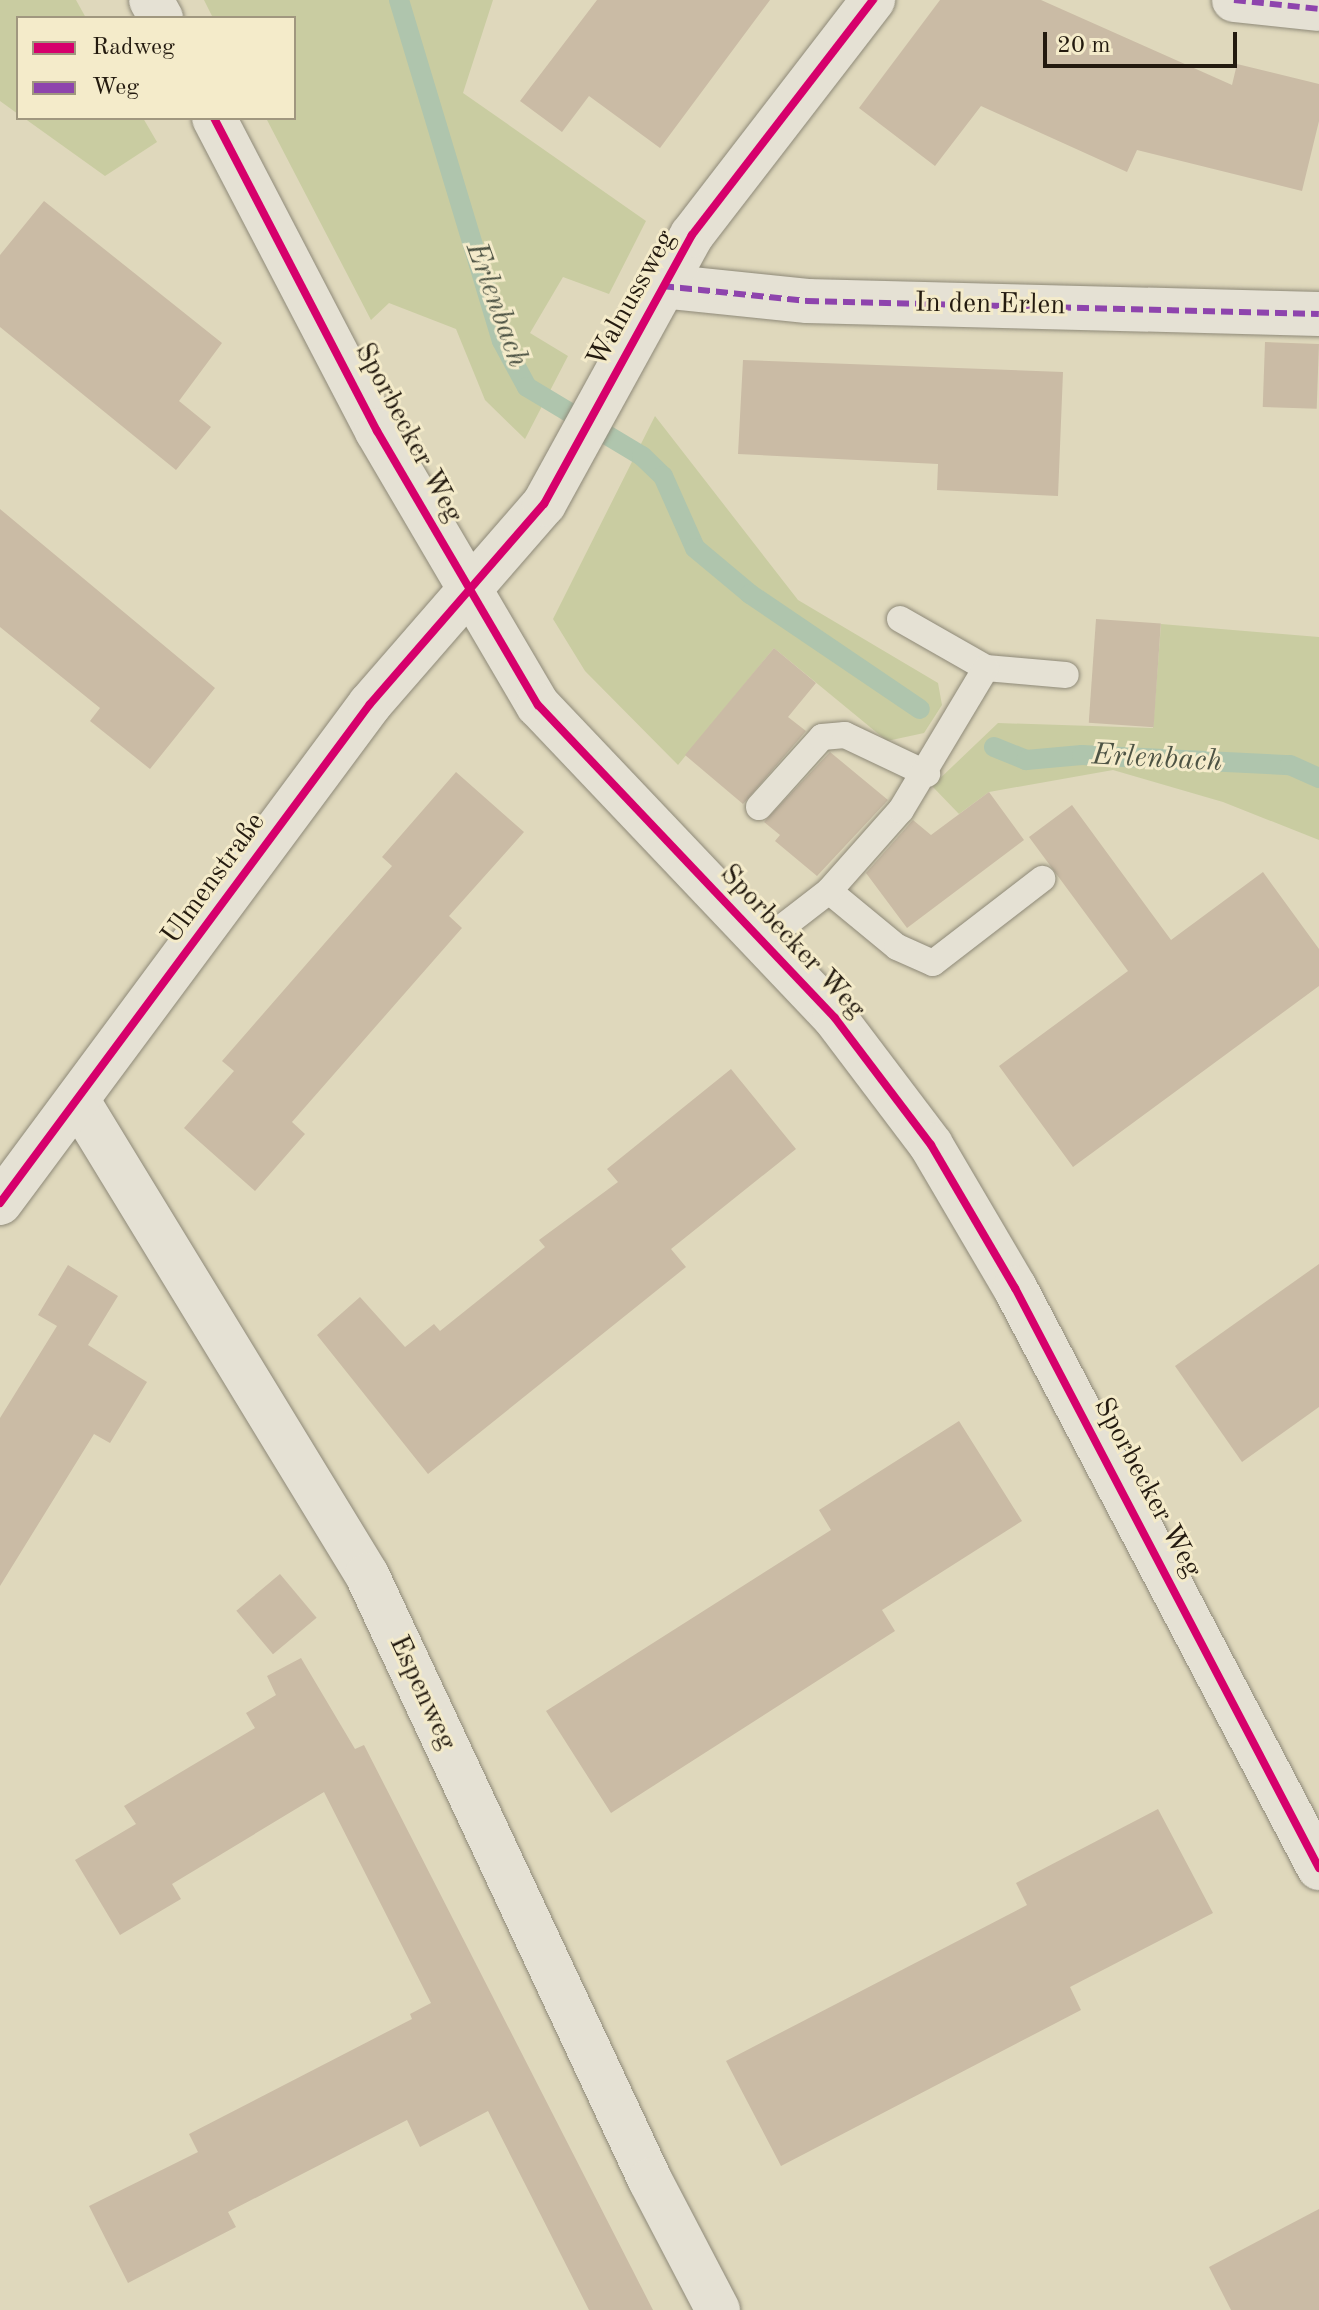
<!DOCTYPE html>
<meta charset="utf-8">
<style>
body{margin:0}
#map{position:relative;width:1319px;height:2310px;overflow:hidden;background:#dfd8bc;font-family:"Old Standard TT",serif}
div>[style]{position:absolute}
.green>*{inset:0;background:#c9cca1}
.stream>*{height:20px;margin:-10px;padding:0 10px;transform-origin:10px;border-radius:10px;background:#afc5ad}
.building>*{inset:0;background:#cabba5;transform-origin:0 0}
.roads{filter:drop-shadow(0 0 2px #8e8978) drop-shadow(0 0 2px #8e8978)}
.lane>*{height:26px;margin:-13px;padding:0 13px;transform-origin:13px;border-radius:13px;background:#e5e1d4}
.street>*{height:44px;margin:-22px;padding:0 22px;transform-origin:22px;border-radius:22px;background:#e5e1d4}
.secondary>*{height:44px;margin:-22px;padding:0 22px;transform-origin:22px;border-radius:22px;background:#e5e1d4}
.quiet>*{height:6px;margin-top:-3px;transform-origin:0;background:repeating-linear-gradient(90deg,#8e44ad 0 12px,transparent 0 18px)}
.cycleway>*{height:8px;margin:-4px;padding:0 4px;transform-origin:4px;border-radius:4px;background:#d6006c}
span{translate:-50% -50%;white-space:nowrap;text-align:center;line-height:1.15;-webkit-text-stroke:6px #f4ebca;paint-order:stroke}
.street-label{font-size:28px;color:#231a0f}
.water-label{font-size:30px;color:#4d5344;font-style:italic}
.legend{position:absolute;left:16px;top:16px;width:280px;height:104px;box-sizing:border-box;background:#f4ebca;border:2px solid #a0977f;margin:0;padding:10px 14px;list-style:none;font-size:24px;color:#231a0f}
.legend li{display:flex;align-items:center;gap:16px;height:40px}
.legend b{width:40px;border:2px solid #a0977f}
.scale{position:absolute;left:1043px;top:32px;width:194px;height:36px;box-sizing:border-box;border:4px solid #231a0f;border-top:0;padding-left:10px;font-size:24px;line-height:28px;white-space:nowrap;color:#231a0f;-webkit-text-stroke:6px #f4ebca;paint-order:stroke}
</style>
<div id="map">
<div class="green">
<i style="clip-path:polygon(0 0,76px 0,86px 18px,18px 18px,18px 114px,0 101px)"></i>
<i style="clip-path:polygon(204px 0,493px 0,463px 93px,646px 221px,609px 294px,563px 277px,530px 333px,568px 356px,525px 439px,485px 400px,456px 329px,389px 303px,371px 320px,266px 118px,294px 118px,294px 18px,213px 18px)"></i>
<i style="clip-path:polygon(24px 118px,143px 118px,157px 142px,105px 176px)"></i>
<i style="clip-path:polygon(655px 416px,798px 600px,938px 683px,942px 705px,924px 733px,887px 741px,774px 648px,678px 765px,585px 671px,553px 619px)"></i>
<i style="clip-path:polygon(1161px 624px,1319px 637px,1319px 840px,1223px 802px,1113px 770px,989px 792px,959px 814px,932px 786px,998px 723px,1153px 728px)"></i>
</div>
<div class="stream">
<i style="left:399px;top:0;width:356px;rotate:73.2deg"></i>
<i style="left:502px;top:341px;width:52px;rotate:61.5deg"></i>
<i style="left:527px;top:387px;width:134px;rotate:31deg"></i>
<i style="left:642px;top:456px;width:29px;rotate:44deg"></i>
<i style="left:663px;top:476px;width:79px;rotate:66deg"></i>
<i style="left:695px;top:548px;width:72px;rotate:39.9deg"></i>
<i style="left:750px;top:594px;width:205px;rotate:34.1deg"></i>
<i style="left:994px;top:747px;width:35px;rotate:22deg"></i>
<i style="left:1026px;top:760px;width:56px;rotate:-5.1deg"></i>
<i style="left:1082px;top:755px;width:208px;rotate:2.8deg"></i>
<i style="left:1290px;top:765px;width:32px;rotate:24deg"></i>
</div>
<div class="building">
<i style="clip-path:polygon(597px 0,770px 0,660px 148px,589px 96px,562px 132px,520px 101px)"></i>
<i style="clip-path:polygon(940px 0,1041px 0,1232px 85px,1237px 64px,1319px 84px,1319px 121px,1302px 191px,1137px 150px,1127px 172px,981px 106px,935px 166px,859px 108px)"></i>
<i style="clip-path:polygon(44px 201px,222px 343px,179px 401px,211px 427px,176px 470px,0 327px,0 255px)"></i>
<i style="left:1265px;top:342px;width:54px;height:65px;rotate:2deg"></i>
<i style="clip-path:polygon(743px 360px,1063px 372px,1058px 496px,937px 490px,938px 464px,738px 454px)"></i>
<i style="clip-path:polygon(0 509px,215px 688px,150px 769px,90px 721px,100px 708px,0 627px)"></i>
<i style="left:1096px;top:619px;width:65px;height:104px;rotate:4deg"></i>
<i style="clip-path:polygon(774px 648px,816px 683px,788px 717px,806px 731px,743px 804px,685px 755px)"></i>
<i style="clip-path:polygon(830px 752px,888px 800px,817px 876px,775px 841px,780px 835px,764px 822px)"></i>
<i style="clip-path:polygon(456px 772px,524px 832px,449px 916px,462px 928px,292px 1122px,305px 1134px,255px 1191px,184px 1128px,234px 1071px,222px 1061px,392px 866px,382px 857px)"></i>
<i style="clip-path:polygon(989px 792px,1024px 840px,907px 928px,866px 873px,913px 820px,931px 835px)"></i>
<i style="clip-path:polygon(1072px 805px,1171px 940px,1263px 872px,1319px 949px,1319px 986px,1073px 1167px,999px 1066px,1128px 971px,1029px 837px)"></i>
<i style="clip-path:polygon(731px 1069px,796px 1149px,671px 1249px,686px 1267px,428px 1474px,317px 1335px,360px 1297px,405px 1347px,434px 1324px,440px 1331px,545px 1247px,539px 1240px,618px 1182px,607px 1169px)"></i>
<i style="clip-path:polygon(1319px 1264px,1319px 1407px,1242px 1462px,1175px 1366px)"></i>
<i style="clip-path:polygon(68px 1265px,118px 1296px,88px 1345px,147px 1382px,110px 1443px,94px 1434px,0 1586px,0 1418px,57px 1326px,38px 1315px)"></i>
<i style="clip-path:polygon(959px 1421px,1022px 1521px,882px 1610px,895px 1631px,611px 1813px,546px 1711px,831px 1530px,819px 1510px)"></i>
<i style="left:280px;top:1574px;width:57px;height:57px;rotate:50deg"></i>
<i style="clip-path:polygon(301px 1658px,355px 1749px,364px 1745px,653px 2310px,589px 2310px,488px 2111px,420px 2147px,407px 2120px,228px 2212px,236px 2227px,128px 2283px,89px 2206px,198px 2152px,189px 2134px,412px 2019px,410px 2014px,431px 2003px,324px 1792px,172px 1884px,181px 1899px,120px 1935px,75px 1860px,136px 1824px,124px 1806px,255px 1728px,246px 1713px,276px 1695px,267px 1676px)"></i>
<i style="clip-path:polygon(1158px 1809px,1213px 1913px,1070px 1987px,1081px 2010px,781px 2166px,726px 2061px,1027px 1905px,1016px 1883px)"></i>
<i style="clip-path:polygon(1319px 2209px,1319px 2310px,1231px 2310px,1209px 2267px)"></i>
</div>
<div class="roads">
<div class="lane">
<i style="left:900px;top:619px;width:99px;rotate:29.7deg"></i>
<i style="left:986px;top:668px;width:80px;rotate:5deg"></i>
<i style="left:759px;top:807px;width:94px;rotate:-48deg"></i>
<i style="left:822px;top:737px;width:23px;rotate:-5deg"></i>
<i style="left:845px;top:735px;width:91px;rotate:25.4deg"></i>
<i style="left:829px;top:891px;width:88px;rotate:39.5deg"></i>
<i style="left:897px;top:947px;width:39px;rotate:24deg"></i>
<i style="left:933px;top:963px;width:138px;rotate:-37.6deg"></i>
<i style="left:763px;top:942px;width:83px;rotate:-37.7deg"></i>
<i style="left:829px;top:891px;width:108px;rotate:-48.4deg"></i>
<i style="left:901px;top:810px;width:165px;rotate:-59.1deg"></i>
</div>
<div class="street">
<i style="left:1234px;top:0;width:85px;rotate:6deg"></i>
<i style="left:662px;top:286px;width:146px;rotate:5.9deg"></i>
<i style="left:807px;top:301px;width:512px;rotate:1.45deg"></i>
<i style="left:78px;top:1101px;width:555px;rotate:58.63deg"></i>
<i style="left:367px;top:1575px;width:668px;rotate:64.93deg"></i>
<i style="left:650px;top:2180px;width:147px;rotate:62.4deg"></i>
<i style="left:0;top:1203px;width:621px;rotate:-53.44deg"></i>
<i style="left:370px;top:704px;width:265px;rotate:-49deg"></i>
<i style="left:544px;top:504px;width:307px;rotate:-61.2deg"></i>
<i style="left:692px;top:235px;width:297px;rotate:-52.4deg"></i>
</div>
<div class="secondary">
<i style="left:151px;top:0;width:21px;rotate:61deg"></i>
<i style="left:214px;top:118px;width:353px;rotate:62.5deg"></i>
<i style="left:377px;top:431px;width:318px;rotate:59.6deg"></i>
<i style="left:538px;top:705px;width:431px;rotate:46.5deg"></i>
<i style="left:835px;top:1018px;width:159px;rotate:52.9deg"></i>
<i style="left:931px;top:1145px;width:166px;rotate:59.6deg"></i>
<i style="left:1015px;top:1288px;width:655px;rotate:62.34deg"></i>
</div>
</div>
<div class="quiet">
<i style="left:1234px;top:0;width:85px;rotate:6deg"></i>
<i style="left:662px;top:286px;width:146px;rotate:5.9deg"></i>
<i style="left:807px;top:301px;width:512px;rotate:1.45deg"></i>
</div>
<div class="cycleway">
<i style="left:214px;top:118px;width:353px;rotate:62.5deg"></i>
<i style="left:377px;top:431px;width:318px;rotate:59.6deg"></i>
<i style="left:538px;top:705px;width:431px;rotate:46.5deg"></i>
<i style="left:835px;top:1018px;width:159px;rotate:52.9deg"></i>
<i style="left:931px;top:1145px;width:166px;rotate:59.6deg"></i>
<i style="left:1015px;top:1288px;width:655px;rotate:62.34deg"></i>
<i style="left:0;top:1203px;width:621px;rotate:-53.44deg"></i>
<i style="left:370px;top:704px;width:265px;rotate:-49deg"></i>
<i style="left:544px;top:504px;width:307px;rotate:-61.2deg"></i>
<i style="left:692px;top:235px;width:297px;rotate:-52.4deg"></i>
</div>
<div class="street-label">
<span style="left:632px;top:299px;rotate:-61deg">Walnussweg</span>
<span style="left:990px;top:305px;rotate:1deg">In den Erlen</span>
<span style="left:408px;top:433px;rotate:62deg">Sporbecker Weg</span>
<span style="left:214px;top:879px;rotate:-54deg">Ulmenstraße</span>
<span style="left:792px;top:942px;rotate:47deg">Sporbecker Weg</span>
<span style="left:1147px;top:1488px;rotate:62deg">Sporbecker Weg</span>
<span style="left:422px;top:1693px;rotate:65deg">Espenweg</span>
</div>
<div class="water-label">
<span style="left:496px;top:305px;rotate:70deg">Erlenbach</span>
<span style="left:1157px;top:759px;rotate:3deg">Erlenbach</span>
</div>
<ul class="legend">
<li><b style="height:10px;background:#d6006c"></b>Radweg</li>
<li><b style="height:10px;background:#8e44ad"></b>Weg</li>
</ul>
<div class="scale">20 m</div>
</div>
